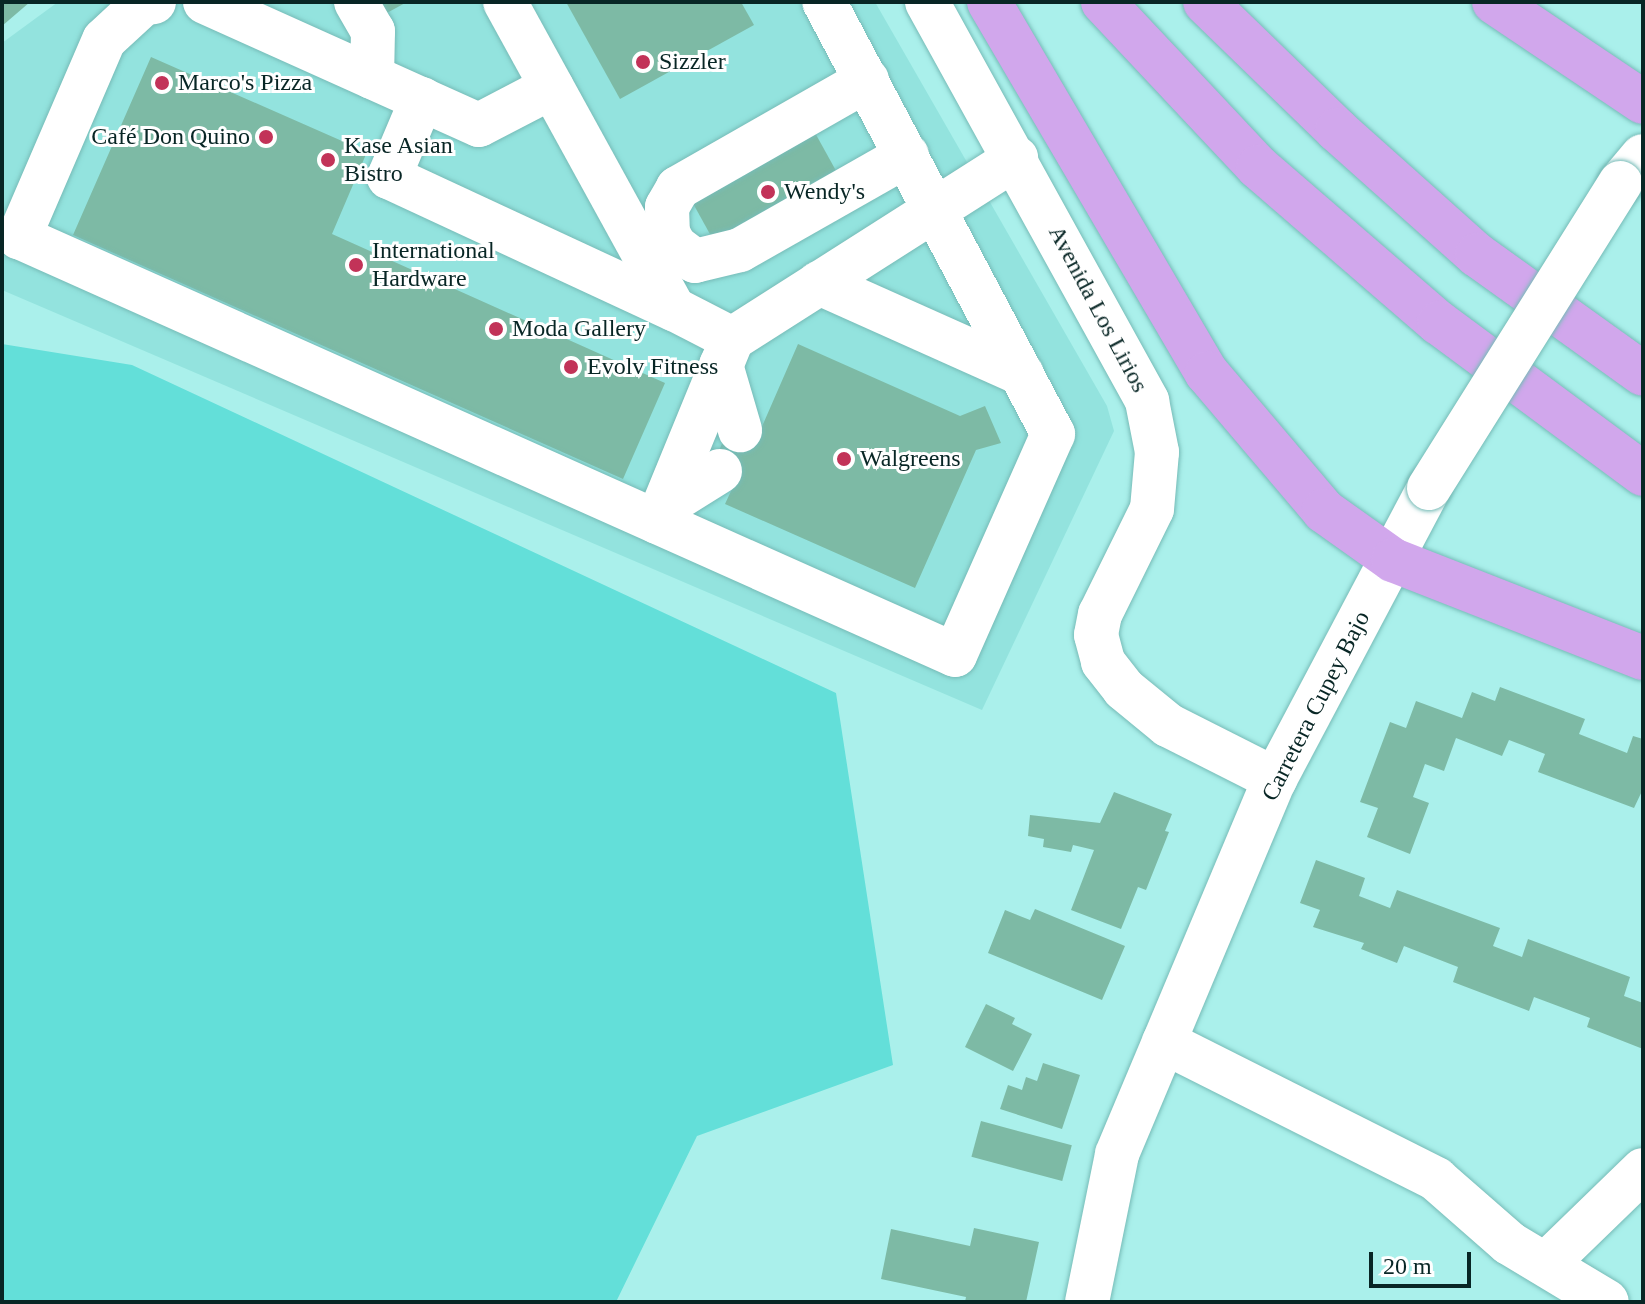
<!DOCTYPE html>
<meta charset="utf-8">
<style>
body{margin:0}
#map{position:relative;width:1645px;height:1304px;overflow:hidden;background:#aaf0eb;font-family:Georgia,serif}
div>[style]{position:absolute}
.built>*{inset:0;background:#93e3de}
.green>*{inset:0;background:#63dfd9}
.building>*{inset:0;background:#7dbaa5;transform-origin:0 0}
.roads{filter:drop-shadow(0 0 2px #76bbb7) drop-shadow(0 0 2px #76bbb7)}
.minor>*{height:44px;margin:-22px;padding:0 22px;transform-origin:22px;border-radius:22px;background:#fff}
.major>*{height:44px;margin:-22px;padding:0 22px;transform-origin:22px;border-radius:22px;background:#d1a7ec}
.bridges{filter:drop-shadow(0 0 2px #76bbb7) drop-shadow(0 0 2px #76bbb7)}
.minor-bridge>*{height:44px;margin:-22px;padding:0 22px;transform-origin:22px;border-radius:22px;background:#fff}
.dots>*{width:22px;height:22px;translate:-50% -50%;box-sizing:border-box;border:4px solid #fff;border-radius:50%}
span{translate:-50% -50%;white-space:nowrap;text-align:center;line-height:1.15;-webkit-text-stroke:6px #fff;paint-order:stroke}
.poi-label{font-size:24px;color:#082625}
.left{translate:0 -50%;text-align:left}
.right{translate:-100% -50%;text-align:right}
.street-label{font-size:24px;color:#082625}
.frame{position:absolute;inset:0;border:4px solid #082625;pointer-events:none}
.scale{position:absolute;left:1369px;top:1252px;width:102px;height:36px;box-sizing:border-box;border:4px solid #082625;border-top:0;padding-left:10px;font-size:24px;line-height:28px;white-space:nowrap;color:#082625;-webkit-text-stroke:6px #fff;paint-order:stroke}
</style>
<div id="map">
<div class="built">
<i style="clip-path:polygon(58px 2px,875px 2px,1107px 406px,1114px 431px,982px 710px,2px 290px,2px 43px)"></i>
</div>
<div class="green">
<i style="clip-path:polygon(2px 344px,132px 365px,836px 693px,893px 1065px,697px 1136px,616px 1302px,2px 1302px)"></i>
</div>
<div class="building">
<i style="clip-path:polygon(2px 2px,30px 2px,2px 26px)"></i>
<i style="clip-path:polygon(364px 2px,407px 2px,374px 20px)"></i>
<i style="clip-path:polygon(566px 2px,741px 2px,754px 25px,620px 99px)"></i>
<i style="clip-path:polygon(151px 57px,367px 152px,332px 234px,665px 383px,623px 479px,73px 235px)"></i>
<i style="left:814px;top:131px;width:60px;height:141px;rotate:61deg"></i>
<i style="clip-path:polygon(798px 344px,960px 416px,985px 406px,1001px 443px,976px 450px,915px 588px,725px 504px,737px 478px,712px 467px,730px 425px,757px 438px)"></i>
<i style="clip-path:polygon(1500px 687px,1585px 719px,1579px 734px,1627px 753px,1633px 736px,1643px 739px,1643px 789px,1634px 808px,1538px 772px,1545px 754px,1509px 740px,1502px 756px,1456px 738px,1444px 771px,1425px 764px,1413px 797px,1429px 803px,1410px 854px,1367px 837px,1378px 808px,1360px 802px,1390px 722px,1406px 728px,1416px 701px,1462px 718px,1472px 692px,1495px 701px)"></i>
<i style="clip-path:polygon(1114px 792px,1172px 814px,1165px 831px,1169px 832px,1146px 890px,1138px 887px,1121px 929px,1071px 910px,1094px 850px,1073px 845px,1071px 852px,1043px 847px,1044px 839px,1028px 836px,1030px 815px,1100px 823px)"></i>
<i style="clip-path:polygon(1316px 860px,1365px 878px,1359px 896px,1390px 908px,1397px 890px,1500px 928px,1493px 946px,1522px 957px,1528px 939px,1630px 977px,1624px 996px,1643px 1003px,1643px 1049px,1587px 1027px,1590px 1018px,1534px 997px,1529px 1011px,1453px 982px,1458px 967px,1404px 946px,1397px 963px,1361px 949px,1364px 943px,1313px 927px,1320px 910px,1300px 903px)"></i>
<i style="clip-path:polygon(1035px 909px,1125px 946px,1102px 1000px,988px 953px,1005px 910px,1030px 920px)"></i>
<i style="clip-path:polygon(986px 1004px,1015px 1018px,1012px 1024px,1032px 1034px,1013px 1071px,965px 1047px)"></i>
<i style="clip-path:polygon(1043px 1063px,1080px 1075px,1062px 1129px,1000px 1109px,1008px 1085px,1022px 1090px,1026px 1077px,1037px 1081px)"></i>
<i style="left:981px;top:1121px;width:94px;height:37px;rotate:15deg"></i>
<i style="clip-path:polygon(974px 1228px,1039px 1242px,1026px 1302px,965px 1302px,966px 1297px,881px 1279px,891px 1229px,970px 1246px)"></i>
</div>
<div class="roads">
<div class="minor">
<i style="left:154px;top:2px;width:10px;rotate:174deg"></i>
<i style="left:144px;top:3px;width:54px;rotate:137.2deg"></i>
<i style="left:104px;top:40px;width:215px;rotate:113.3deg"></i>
<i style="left:19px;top:237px;width:1025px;rotate:24.06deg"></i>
<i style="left:955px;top:655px;width:242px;rotate:-66.1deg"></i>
<i style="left:1053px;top:434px;width:489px;rotate:-117.9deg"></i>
<i style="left:205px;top:2px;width:300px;rotate:24.2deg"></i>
<i style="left:479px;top:125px;width:82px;rotate:-27.5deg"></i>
<i style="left:356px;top:2px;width:34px;rotate:60deg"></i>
<i style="left:373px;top:31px;width:46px;rotate:91.2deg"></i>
<i style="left:505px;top:2px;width:350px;rotate:61.2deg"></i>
<i style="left:674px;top:309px;width:65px;rotate:27.3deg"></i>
<i style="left:732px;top:339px;width:337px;rotate:-32.5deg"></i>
<i style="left:927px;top:2px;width:456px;rotate:61.1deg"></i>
<i style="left:1147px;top:401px;width:52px;rotate:78.9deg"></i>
<i style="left:1157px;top:452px;width:57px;rotate:95deg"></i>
<i style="left:1152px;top:509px;width:117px;rotate:116.3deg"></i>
<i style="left:1100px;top:614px;width:21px;rotate:101deg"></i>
<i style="left:1096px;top:635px;width:28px;rotate:75deg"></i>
<i style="left:1103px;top:662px;width:34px;rotate:52deg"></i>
<i style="left:1124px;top:689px;width:57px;rotate:39.3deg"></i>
<i style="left:1168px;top:725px;width:120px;rotate:26.8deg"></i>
<i style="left:867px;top:80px;width:218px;rotate:150.3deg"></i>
<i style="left:678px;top:188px;width:22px;rotate:120deg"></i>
<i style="left:667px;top:207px;width:26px;rotate:88deg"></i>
<i style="left:668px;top:233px;width:15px;rotate:62deg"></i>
<i style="left:675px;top:246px;width:25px;rotate:37deg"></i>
<i style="left:695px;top:261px;width:46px;rotate:-13.7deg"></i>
<i style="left:740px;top:250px;width:192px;rotate:-29.6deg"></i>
<i style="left:422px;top:99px;width:85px;rotate:112.9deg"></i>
<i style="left:389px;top:177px;width:314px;rotate:24.9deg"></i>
<i style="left:1620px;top:183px;width:35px;rotate:-50deg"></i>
<i style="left:819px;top:283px;width:222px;rotate:24.1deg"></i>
<i style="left:721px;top:365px;width:68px;rotate:73.7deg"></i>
<i style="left:664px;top:506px;width:66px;rotate:-32deg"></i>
<i style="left:657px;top:522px;width:198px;rotate:-67.7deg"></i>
<i style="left:1164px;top:1042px;width:305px;rotate:26.7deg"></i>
<i style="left:1436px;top:1179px;width:97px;rotate:41.2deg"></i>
<i style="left:1509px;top:1243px;width:114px;rotate:31deg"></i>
<i style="left:1546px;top:1264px;width:135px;rotate:-44.1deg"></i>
<i style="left:1087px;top:1302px;width:151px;rotate:-78.5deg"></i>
<i style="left:1117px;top:1154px;width:407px;rotate:-67.2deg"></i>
<i style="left:1275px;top:779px;width:329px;rotate:-62.1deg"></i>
</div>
<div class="major">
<i style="left:989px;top:2px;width:430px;rotate:59.6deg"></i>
<i style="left:1207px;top:373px;width:181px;rotate:49.7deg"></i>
<i style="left:1324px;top:511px;width:85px;rotate:35.4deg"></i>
<i style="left:1393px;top:560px;width:269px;rotate:21.4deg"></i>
<i style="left:1103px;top:2px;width:226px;rotate:46.8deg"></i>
<i style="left:1258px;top:167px;width:239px;rotate:40.8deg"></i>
<i style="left:1439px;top:323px;width:254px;rotate:36.5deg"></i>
<i style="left:1205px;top:2px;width:184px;rotate:44.1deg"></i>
<i style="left:1337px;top:130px;width:188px;rotate:41.8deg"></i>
<i style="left:1477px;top:255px;width:204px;rotate:35.6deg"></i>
<i style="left:1494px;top:2px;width:179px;rotate:33.9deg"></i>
</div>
</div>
<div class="bridges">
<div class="minor-bridge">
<i style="left:1429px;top:488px;width:360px;rotate:-57.9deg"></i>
</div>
</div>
<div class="dots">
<i style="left:643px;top:62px;background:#c23358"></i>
<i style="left:162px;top:83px;background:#c23358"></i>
<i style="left:266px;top:137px;background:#c23358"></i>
<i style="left:328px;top:160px;background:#c23358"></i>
<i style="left:768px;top:192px;background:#c23358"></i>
<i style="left:356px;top:265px;background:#c23358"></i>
<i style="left:496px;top:329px;background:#c23358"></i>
<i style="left:571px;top:367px;background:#c23358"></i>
<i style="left:844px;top:459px;background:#c23358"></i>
</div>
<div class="poi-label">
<span class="left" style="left:659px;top:62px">Sizzler</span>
<span class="left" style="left:178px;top:83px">Marco's Pizza</span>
<span class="right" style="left:250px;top:137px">Café Don Quino</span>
<span class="left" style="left:344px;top:160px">Kase Asian<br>Bistro</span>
<span class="left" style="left:784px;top:192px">Wendy's</span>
<span class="left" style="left:372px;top:265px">International<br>Hardware</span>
<span class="left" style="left:512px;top:329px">Moda Gallery</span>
<span class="left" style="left:587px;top:367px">Evolv Fitness</span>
<span class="left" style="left:860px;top:459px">Walgreens</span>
</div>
<div class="street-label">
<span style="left:1098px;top:309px;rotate:62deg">Avenida Los Lirios</span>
<span style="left:1316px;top:706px;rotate:-63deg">Carretera Cupey Bajo</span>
</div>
<div class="frame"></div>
<div class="scale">20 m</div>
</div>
